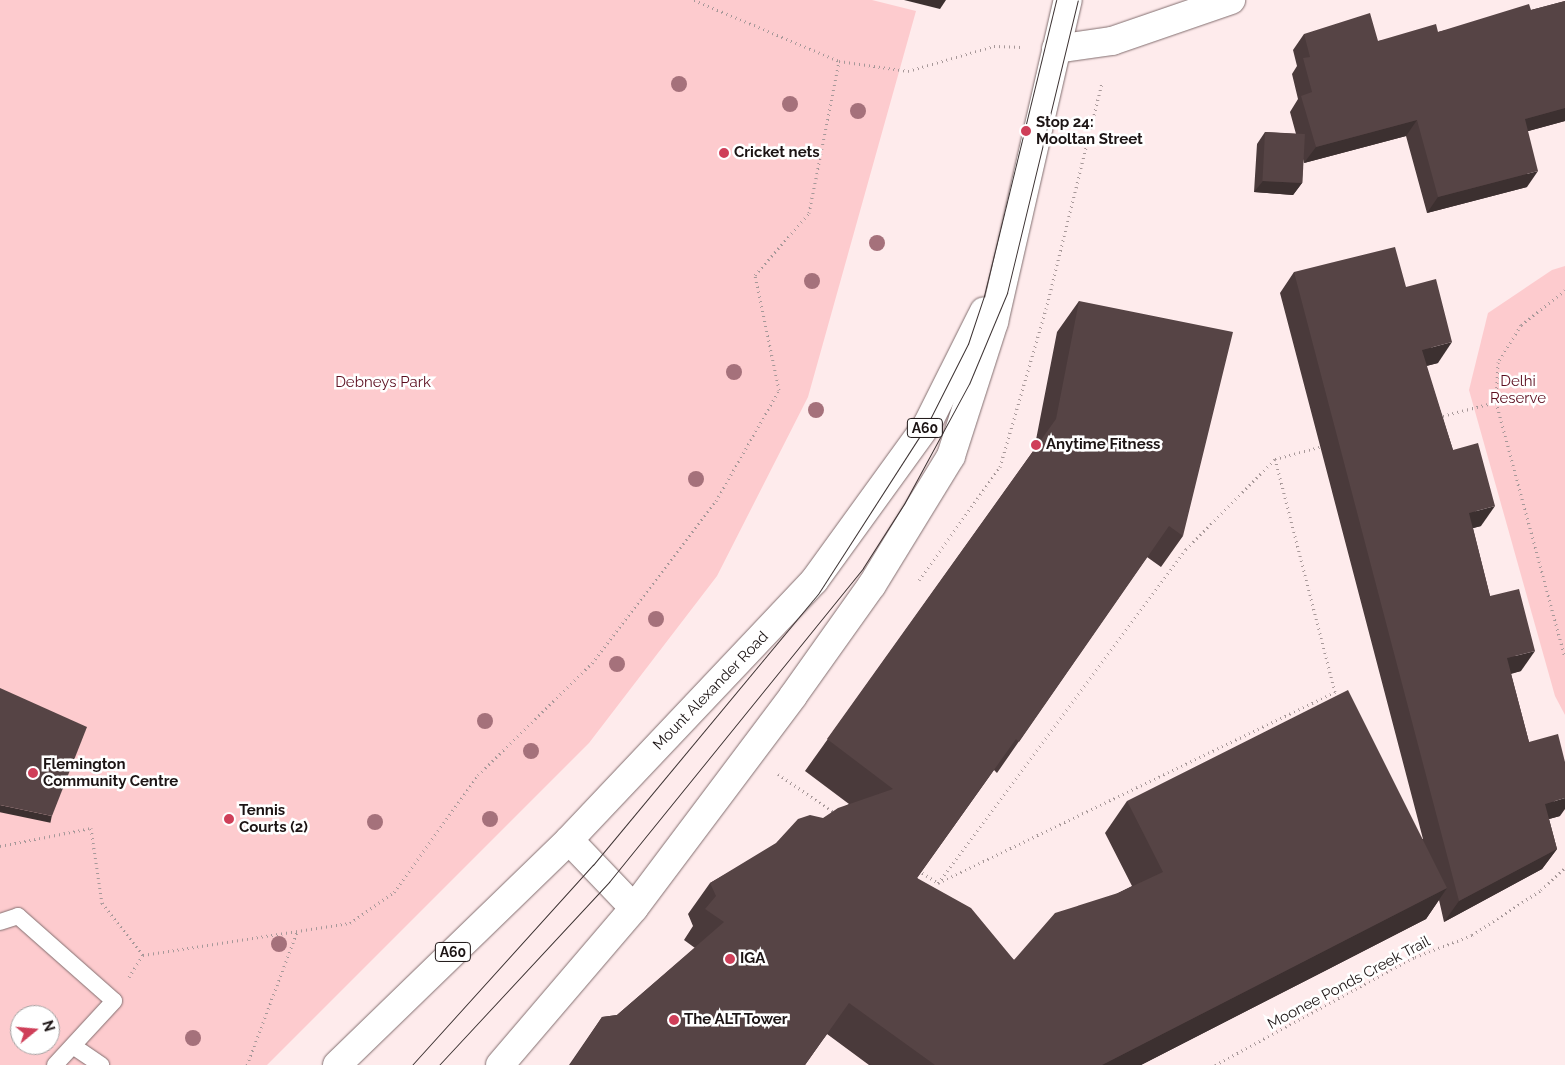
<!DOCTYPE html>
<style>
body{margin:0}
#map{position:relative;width:1565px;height:1065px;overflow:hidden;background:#feebec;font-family:Raleway,sans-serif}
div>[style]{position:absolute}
.green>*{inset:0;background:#fdcbce}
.path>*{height:3px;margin-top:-1.5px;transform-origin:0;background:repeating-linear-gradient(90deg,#a79899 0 1px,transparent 0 5px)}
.roads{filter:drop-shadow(0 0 1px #826e6f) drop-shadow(0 0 1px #826e6f)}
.service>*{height:16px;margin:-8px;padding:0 8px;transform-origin:8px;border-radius:8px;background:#fff}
.minor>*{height:28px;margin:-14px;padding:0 14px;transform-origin:14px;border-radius:14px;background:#fff}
.primary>*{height:28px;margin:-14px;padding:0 14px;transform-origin:14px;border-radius:14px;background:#fff}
.tram>*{height:1px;margin:-0.5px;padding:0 0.5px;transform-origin:0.5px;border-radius:0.5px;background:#3b3131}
.trees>*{width:16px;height:16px;margin:-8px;border-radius:50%;background:#a5717b}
.wall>*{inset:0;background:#4a3a3b}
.shaded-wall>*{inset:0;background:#3c3030;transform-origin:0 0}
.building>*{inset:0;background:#564445;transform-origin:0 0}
.dots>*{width:14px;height:14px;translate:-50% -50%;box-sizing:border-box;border:2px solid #fff;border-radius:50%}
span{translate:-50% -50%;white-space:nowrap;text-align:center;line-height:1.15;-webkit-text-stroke:5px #fff;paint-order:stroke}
.shield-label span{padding:1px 4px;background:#fff;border:1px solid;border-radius:4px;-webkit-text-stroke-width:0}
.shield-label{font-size:14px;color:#1c1414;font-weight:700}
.poi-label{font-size:15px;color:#1c1414;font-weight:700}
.left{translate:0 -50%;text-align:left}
.park-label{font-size:15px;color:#5c0e1f}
.street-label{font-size:15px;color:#1c1414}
.north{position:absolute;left:10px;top:1005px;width:50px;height:50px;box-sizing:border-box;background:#fff;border:1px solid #a4a1a1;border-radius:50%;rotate:73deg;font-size:14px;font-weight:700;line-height:20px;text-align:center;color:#1c1414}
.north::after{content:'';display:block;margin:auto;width:18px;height:22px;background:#cf3f59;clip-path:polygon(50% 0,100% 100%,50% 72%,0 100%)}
</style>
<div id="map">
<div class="green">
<i style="clip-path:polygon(evenodd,0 0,872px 0,916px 11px,808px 397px,717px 576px,589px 743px,267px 1065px,0 1065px,0 0,20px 1015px,50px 1015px,50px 1045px,20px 1045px,20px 1015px)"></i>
<i style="clip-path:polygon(1565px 266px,1565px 715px,1555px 696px,1469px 390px,1488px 313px,1552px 270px)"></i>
</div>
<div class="path">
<i style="left:694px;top:0;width:157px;rotate:22.8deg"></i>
<i style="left:839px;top:61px;width:70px;rotate:8.2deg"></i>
<i style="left:908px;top:71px;width:90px;rotate:-16.2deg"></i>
<i style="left:994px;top:46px;width:27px;rotate:2deg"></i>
<i style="left:1565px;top:290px;width:56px;rotate:141.5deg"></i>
<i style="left:1521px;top:325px;width:44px;rotate:121.9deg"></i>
<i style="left:1498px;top:362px;width:40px;rotate:92.9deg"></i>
<i style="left:1496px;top:402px;width:264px;rotate:74.9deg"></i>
<i style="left:1438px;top:417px;width:60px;rotate:-14.5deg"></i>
<i style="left:919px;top:580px;width:139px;rotate:-54.4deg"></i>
<i style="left:1000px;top:467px;width:165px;rotate:-73.8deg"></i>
<i style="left:1046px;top:309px;width:233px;rotate:-76.1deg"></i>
<i style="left:778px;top:774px;width:69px;rotate:34.4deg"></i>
<i style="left:0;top:846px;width:93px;rotate:-11.2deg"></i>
<i style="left:91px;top:828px;width:76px;rotate:81.7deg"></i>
<i style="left:102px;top:903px;width:66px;rotate:51.7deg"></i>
<i style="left:918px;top:870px;width:24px;rotate:33deg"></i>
<i style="left:938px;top:883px;width:416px;rotate:-53.4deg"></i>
<i style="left:1186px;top:549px;width:127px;rotate:-45.3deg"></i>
<i style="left:1275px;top:459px;width:50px;rotate:-15.2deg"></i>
<i style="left:938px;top:883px;width:441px;rotate:-25.7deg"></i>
<i style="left:1335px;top:692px;width:241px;rotate:-104.4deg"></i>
<i style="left:129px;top:977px;width:26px;rotate:-58deg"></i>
<i style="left:143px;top:955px;width:209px;rotate:-8.8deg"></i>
<i style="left:350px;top:923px;width:54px;rotate:-35.2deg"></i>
<i style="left:394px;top:892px;width:144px;rotate:-54.3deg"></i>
<i style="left:478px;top:775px;width:160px;rotate:-44.5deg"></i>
<i style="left:592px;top:663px;width:204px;rotate:-52.6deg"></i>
<i style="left:716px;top:501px;width:128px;rotate:-60.4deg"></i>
<i style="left:779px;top:390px;width:117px;rotate:-101.8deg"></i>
<i style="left:755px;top:275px;width:82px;rotate:-48.9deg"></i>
<i style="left:809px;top:213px;width:155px;rotate:-78.8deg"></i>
<i style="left:247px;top:1065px;width:142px;rotate:-69.4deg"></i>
<i style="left:1215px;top:1065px;width:227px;rotate:-28.4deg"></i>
<i style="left:1415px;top:957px;width:61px;rotate:-21.1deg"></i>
<i style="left:1472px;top:935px;width:82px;rotate:-33.1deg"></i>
<i style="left:1541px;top:890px;width:33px;rotate:-43deg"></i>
</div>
<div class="roads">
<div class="service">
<i style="left:0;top:922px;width:19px;rotate:-18deg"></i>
<i style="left:18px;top:916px;width:128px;rotate:41.5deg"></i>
<i style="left:114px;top:1001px;width:87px;rotate:132.7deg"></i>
<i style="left:73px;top:1046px;width:34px;rotate:34deg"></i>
</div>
<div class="minor">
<i style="left:1056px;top:49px;width:57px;rotate:-8.1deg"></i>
<i style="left:1112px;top:41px;width:126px;rotate:-19deg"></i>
</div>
<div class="primary">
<i style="left:569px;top:840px;width:94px;rotate:46.3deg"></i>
<i style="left:337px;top:1065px;width:323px;rotate:-44.1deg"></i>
<i style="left:569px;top:840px;width:357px;rotate:-46.6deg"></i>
<i style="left:814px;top:581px;width:193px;rotate:-54.1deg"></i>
<i style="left:927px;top:425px;width:127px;rotate:-63.4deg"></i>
<i style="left:500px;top:1065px;width:206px;rotate:-49.5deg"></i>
<i style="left:634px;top:908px;width:265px;rotate:-53.1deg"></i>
<i style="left:793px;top:696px;width:136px;rotate:-54.6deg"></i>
<i style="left:872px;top:585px;width:151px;rotate:-58.5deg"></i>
<i style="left:951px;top:456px;width:141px;rotate:-72.2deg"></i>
<i style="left:994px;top:322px;width:330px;rotate:-77.1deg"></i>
</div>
</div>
<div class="tram">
<i style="left:412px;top:1065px;width:270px;rotate:-47.9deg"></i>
<i style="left:593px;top:865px;width:352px;rotate:-50.3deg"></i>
<i style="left:818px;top:594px;width:201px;rotate:-57.2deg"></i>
<i style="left:927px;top:425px;width:91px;rotate:-63.2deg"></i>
<i style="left:968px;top:344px;width:51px;rotate:-71.6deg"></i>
<i style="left:984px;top:296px;width:305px;rotate:-76.3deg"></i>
<i style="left:439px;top:1065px;width:250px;rotate:-47.1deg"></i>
<i style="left:609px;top:882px;width:404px;rotate:-51deg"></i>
<i style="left:863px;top:568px;width:76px;rotate:-57.4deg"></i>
<i style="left:904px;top:504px;width:136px;rotate:-61.6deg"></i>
<i style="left:969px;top:384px;width:99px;rotate:-67.3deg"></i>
<i style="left:1007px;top:293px;width:301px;rotate:-76.4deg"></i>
</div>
<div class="trees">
<i style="left:679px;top:84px"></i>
<i style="left:790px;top:104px"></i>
<i style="left:858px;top:111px"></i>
<i style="left:877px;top:243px"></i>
<i style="left:812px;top:281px"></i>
<i style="left:734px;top:372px"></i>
<i style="left:816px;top:410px"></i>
<i style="left:696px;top:479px"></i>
<i style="left:656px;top:619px"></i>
<i style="left:617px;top:664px"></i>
<i style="left:485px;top:721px"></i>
<i style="left:531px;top:751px"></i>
<i style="left:490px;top:819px"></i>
<i style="left:375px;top:822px"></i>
<i style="left:279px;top:944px"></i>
<i style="left:193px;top:1038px"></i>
</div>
<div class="wall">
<i style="clip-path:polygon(1565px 1px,1565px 121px,1528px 131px,1527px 187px,1427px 213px,1406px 136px,1304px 163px,1303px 159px,1302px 183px,1293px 195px,1254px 192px,1257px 144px,1265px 132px,1296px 134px,1290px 112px,1298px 99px,1292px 74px,1297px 66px,1293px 50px,1304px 34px,1378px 41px,1438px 32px,1531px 10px)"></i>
<i style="clip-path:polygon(1294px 272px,1406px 287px,1438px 363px,1426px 366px,1453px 450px,1481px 526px,1473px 528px,1490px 596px,1521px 671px,1511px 674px,1529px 742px,1560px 816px,1549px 819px,1557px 849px,1542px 869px,1444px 922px,1439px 900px,1426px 919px,1141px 1065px,869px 1065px,827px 1034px,805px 1065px,569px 1065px,602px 1017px,617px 1015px,695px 948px,684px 940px,693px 926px,688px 914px,710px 883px,849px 804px,805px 771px,1034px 450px,1057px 332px,1079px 301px,1183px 536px,1161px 567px,1147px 557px,997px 773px,994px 770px,917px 878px,1014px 960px,1118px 893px,1132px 886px,1105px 833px,1127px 801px,1423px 839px,1280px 293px)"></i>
</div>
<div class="shaded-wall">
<i style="clip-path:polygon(904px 0,946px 0,940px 9px)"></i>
<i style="clip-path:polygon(1565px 108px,1565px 121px,1514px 135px,1525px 119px)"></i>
<i style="clip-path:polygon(1417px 120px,1406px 136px,1304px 163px,1316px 147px)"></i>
<i style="clip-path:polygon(1538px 171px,1527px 187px,1427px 213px,1438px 197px)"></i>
<i style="clip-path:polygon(1263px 181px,1302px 183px,1293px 195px,1254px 192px)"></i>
<i style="clip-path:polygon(1452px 342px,1438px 363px,1407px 371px,1422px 350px)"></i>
<i style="clip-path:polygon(1495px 506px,1481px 526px,1455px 533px,1469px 513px)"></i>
<i style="clip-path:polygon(1535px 651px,1521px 671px,1492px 678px,1507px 658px)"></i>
<i style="clip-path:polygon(1565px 798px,1565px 809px,1560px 816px,1531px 824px,1545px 804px)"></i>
<i style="left:0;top:805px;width:53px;height:7px;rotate:12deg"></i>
<i style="clip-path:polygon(1557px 849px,1542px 869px,1444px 922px,1459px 901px)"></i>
<i style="clip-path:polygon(1447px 888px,1426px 919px,1141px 1065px,1102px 1065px)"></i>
</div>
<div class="building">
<i style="clip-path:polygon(1565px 1px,1565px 108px,1525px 119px,1538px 171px,1438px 197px,1417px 120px,1316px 147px,1301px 96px,1312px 92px,1303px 58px,1310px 57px,1304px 34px,1370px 13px,1378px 41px,1436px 24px,1438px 32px,1529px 4px,1531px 10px)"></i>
<i style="left:1265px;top:132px;width:40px;height:49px;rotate:3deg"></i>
<i style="clip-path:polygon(1395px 247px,1406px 287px,1436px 279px,1452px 342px,1422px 350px,1453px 450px,1478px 443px,1495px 506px,1469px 513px,1490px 596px,1519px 589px,1535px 651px,1507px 658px,1529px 742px,1558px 734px,1565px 762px,1565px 798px,1545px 804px,1557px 849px,1459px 901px,1294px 272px)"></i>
<i style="clip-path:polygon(1079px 301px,1233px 332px,1183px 536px,1169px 526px,1019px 742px,1016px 739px,917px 878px,971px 908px,1014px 960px,1055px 913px,1118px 893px,1163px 872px,1127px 801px,1348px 690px,1447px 888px,1102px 1065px,935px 1065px,849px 1003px,805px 1065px,570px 1065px,602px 1017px,617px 1015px,724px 922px,705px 909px,716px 896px,710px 883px,776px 843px,798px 819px,810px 815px,823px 818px,838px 808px,893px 789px,827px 739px,1056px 419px)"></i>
<i style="clip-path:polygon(0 688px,87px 727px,52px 816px,0 805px)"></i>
</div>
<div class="dots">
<i style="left:1026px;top:131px;background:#cf3f59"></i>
<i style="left:724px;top:153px;background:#cf3f59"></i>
<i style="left:1036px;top:445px;background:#cf3f59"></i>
<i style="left:33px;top:773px;background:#cf3f59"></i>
<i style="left:229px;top:819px;background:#cf3f59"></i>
<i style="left:730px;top:959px;background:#cf3f59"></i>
<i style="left:674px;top:1020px;background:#cf3f59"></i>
</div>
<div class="shield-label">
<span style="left:925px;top:428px">A60</span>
<span style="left:453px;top:952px">A60</span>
</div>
<div class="poi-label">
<span class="left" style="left:1036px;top:131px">Stop 24:<br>Mooltan Street</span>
<span class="left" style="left:734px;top:153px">Cricket nets</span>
<span class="left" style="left:1046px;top:445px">Anytime Fitness</span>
<span class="left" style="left:43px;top:773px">Flemington<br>Community Centre</span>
<span class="left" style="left:239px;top:819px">Tennis<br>Courts (2)</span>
<span class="left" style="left:740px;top:959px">IGA</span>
<span class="left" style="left:684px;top:1020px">The ALT Tower</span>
</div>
<div class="park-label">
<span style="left:1518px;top:390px">Delhi<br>Reserve</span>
<span style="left:383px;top:383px">Debneys Park</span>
</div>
<div class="street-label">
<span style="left:711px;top:691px;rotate:-46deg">Mount Alexander Road</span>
<span style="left:1349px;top:983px;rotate:-28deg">Moonee Ponds Creek Trail</span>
</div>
<div class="north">N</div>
</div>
